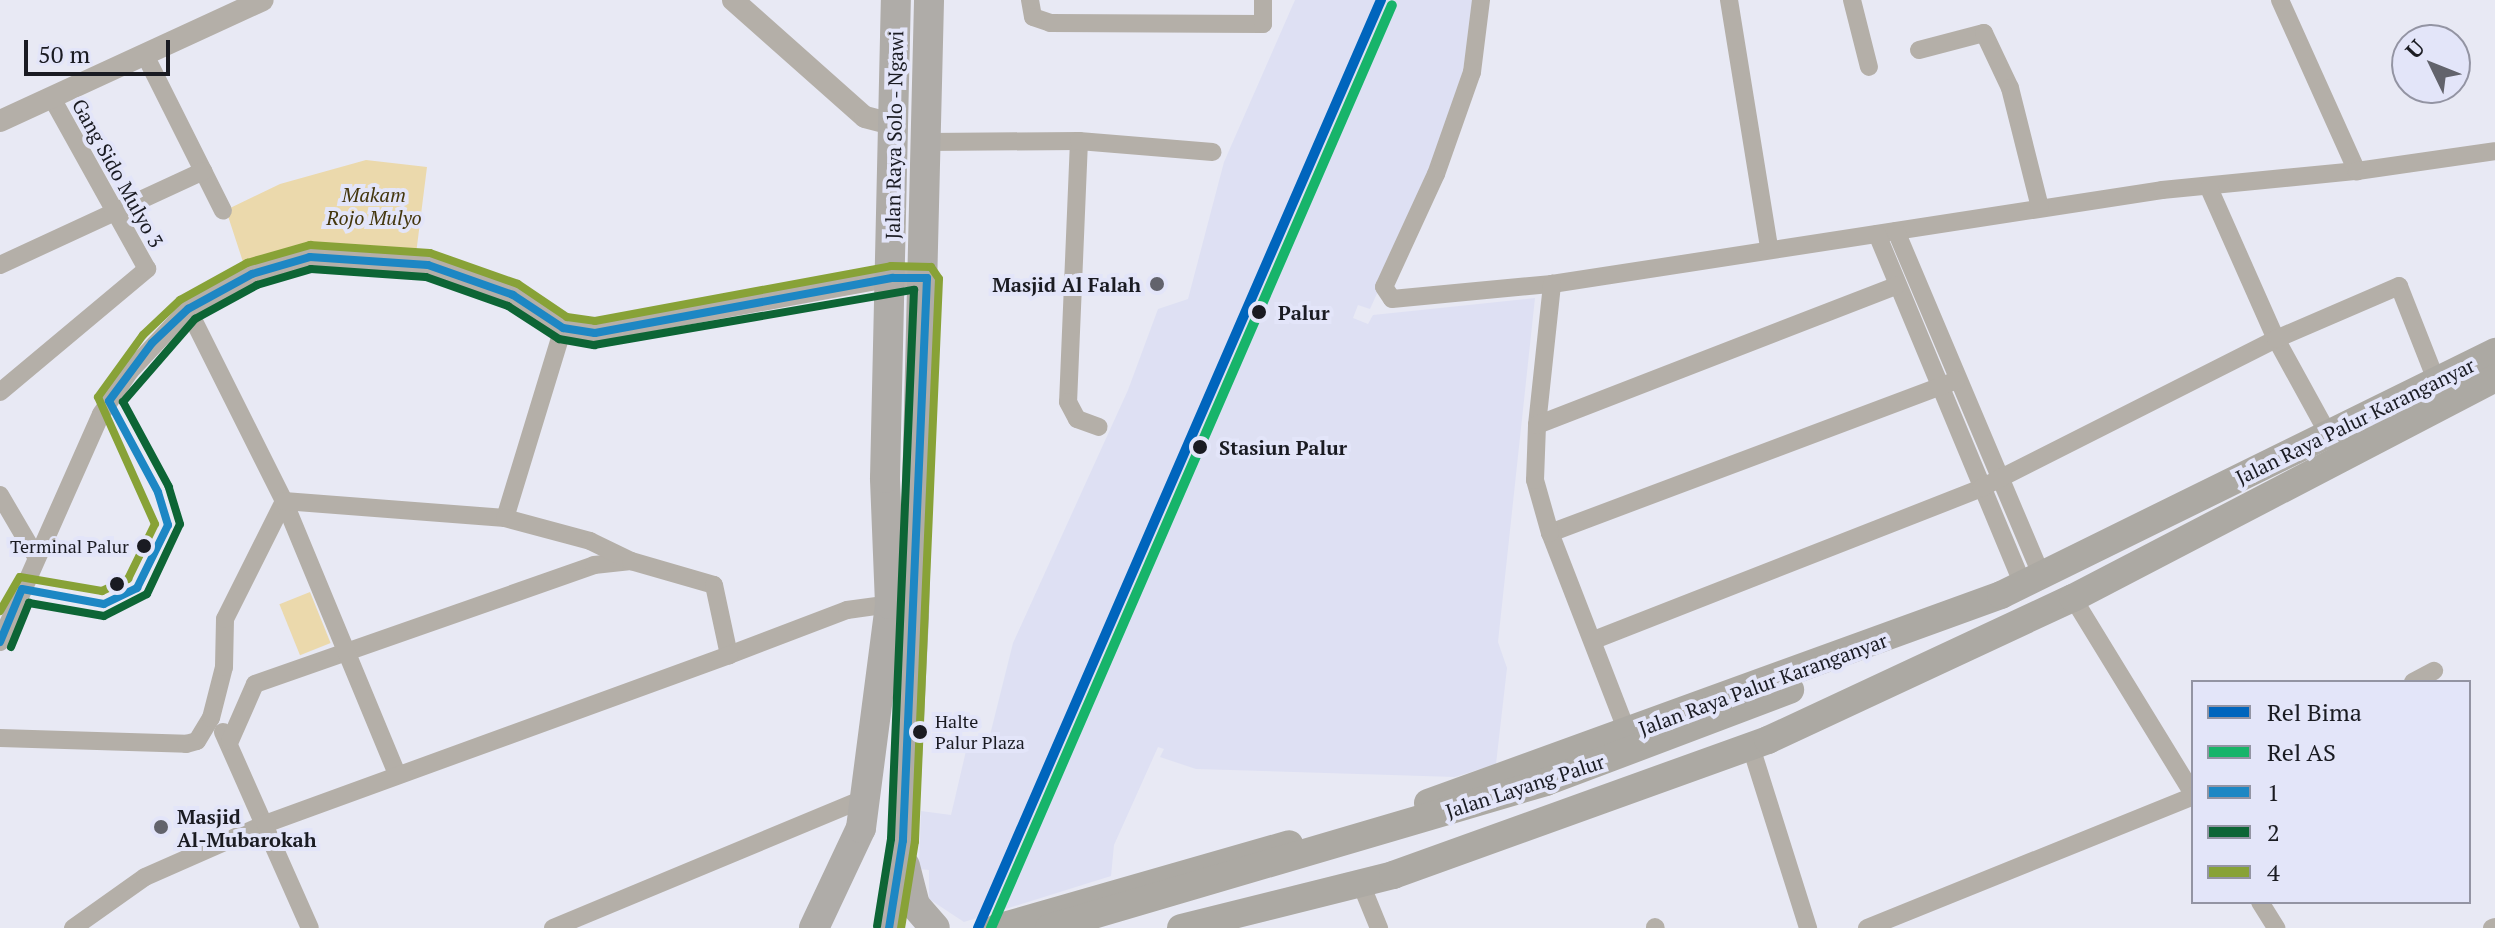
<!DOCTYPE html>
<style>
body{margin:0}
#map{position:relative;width:2495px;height:928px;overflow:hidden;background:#e8e9f4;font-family:"PT Serif",serif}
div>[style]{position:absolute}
.built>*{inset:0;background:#dee0f3}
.green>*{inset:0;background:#ebd9ac;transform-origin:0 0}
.minor>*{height:18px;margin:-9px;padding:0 9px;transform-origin:9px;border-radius:9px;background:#b4afa8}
.tertiary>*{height:22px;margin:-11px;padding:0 11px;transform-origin:11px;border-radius:11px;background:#b4afa8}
.primary>*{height:28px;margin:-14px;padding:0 14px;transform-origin:14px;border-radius:14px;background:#aca9a3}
.trunk>*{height:30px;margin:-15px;padding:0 15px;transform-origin:15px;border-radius:15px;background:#afaca8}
.primary-bridge>*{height:28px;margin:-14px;padding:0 14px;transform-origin:14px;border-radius:14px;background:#aca9a3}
.bus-1>*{height:8px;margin:-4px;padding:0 4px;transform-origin:4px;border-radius:4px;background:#1d87c4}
.bus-2>*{height:8px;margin:-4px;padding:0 4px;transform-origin:4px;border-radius:4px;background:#0d6535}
.bus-3>*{height:8px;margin:-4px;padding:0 4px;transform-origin:4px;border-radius:4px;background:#88a237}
.rail-1>*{height:10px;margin:-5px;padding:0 5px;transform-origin:5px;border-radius:5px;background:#0065bd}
.rail-2>*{height:10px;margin:-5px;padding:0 5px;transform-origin:5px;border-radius:5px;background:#17b46a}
.dots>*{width:22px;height:22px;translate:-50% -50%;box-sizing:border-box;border:4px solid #e3e5f9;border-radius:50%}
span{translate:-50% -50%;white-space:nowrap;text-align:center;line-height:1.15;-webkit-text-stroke:8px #e3e5f9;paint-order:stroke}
.bus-label{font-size:18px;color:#1a1b22}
.right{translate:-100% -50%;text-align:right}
.left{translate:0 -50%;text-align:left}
.street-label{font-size:20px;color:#1a1b22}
.park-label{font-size:20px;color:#44360d;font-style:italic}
.poi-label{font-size:20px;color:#1a1b22;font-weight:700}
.stop-label{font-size:20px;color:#1a1b22;font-weight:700}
.legend{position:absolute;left:2191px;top:680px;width:280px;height:224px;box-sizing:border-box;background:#e3e5f9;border:2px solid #9394a3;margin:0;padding:10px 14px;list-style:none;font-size:24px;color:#1a1b22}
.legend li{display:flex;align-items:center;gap:16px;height:40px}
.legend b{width:40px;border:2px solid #9394a3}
.north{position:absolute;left:2391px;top:24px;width:80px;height:80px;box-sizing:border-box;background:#e3e5f9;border:2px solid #9394a3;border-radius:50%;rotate:313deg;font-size:22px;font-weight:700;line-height:32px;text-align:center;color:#1a1b22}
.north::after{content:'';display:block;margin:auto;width:28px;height:36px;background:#62636c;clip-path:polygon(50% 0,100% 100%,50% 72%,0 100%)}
.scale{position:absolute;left:24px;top:40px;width:146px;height:36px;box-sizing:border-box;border:4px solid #1a1b22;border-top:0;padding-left:10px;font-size:24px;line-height:28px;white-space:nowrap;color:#1a1b22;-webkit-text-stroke:6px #e3e5f9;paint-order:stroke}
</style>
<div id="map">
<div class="built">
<i style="clip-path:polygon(1295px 0,1475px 0,1463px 70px,1432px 172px,1370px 309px,1358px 305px,1353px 318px,1368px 324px,1373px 315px,1535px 298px,1498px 642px,1507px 668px,1496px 764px,1455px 777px,1196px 769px,1160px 757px,1164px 749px,1158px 747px,1114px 845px,1111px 876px,964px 922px,929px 899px,929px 870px,919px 869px,921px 811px,951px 815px,969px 738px,989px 739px,1013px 643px,1128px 390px,1158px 309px,1188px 299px,1224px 162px)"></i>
</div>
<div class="green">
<i style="clip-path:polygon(366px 160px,427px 167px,416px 254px,314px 246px,245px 268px,226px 210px,280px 184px)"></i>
<i style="left:310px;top:592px;width:55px;height:33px;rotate:68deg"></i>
</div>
<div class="minor">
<i style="left:1030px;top:0;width:17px;rotate:80deg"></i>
<i style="left:1033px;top:17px;width:18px;rotate:19deg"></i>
<i style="left:1050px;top:23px;width:213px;rotate:0.3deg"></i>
<i style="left:1263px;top:24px;width:24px;rotate:-90deg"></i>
<i style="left:1481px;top:0;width:73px;rotate:97.1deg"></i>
<i style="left:1472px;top:72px;width:108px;rotate:109.4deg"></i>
<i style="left:1436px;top:174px;width:124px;rotate:114.7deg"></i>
<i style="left:1384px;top:287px;width:14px;rotate:56deg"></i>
<i style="left:1392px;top:299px;width:161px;rotate:-5.4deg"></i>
<i style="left:1552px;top:284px;width:617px;rotate:-8.76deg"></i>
<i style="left:2162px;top:190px;width:196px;rotate:-5.6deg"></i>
<i style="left:1729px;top:0;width:251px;rotate:80.8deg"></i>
<i style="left:1852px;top:0;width:69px;rotate:75.8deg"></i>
<i style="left:2280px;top:0;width:188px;rotate:65.8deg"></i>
<i style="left:2357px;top:171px;width:139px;rotate:-8.2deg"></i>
<i style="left:1919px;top:50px;width:67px;rotate:-14.7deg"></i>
<i style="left:1984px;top:33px;width:61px;rotate:64.7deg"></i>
<i style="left:2010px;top:88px;width:123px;rotate:75.9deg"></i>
<i style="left:145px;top:55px;width:174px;rotate:63.4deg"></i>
<i style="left:1079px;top:141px;width:261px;rotate:92.4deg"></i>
<i style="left:1068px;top:402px;width:19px;rotate:62deg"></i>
<i style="left:1077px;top:419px;width:23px;rotate:20deg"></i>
<i style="left:927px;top:142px;width:152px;rotate:-0.4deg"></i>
<i style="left:1079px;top:141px;width:134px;rotate:4.7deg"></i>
<i style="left:2209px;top:188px;width:165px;rotate:66.1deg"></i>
<i style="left:2276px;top:339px;width:116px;rotate:61.2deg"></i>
<i style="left:1896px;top:231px;width:373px;rotate:67.1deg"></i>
<i style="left:1877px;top:234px;width:378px;rotate:67.4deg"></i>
<i style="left:0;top:265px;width:224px;rotate:-24.8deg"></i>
<i style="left:0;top:392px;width:192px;rotate:-39.9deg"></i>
<i style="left:147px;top:269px;width:196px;rotate:-119.1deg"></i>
<i style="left:1537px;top:425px;width:142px;rotate:-83.9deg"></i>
<i style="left:0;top:495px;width:69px;rotate:59.7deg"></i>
<i style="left:505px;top:518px;width:199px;rotate:-73deg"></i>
<i style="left:1550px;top:533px;width:434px;rotate:-20.6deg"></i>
<i style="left:2073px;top:598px;width:230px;rotate:58.5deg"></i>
<i style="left:1594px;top:640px;width:416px;rotate:-21.4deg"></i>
<i style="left:1981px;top:488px;width:330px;rotate:-26.8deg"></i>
<i style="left:2276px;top:339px;width:134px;rotate:-23.3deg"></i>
<i style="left:2399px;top:286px;width:112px;rotate:68.5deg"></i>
<i style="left:0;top:642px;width:249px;rotate:-66.1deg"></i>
<i style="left:101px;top:414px;width:52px;rotate:-56deg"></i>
<i style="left:130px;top:371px;width:85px;rotate:-46.9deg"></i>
<i style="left:188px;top:309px;width:73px;rotate:-28.7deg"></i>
<i style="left:252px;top:274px;width:60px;rotate:-16.3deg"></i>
<i style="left:310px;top:257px;width:118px;rotate:3.9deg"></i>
<i style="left:428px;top:265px;width:90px;rotate:19.4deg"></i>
<i style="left:513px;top:295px;width:60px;rotate:33.4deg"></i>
<i style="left:563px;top:328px;width:32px;rotate:9deg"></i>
<i style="left:595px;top:333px;width:303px;rotate:-10.5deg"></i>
<i style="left:893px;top:278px;width:34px"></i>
<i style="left:2413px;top:682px;width:24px;rotate:-28deg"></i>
<i style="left:223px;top:732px;width:214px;rotate:66.1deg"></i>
<i style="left:1628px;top:734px;width:216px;rotate:-111.2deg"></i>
<i style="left:1550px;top:533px;width:55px;rotate:-105.8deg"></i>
<i style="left:1535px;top:480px;width:55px;rotate:-87.9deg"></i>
<i style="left:1537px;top:425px;width:385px;rotate:-21.2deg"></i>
<i style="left:0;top:738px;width:186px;rotate:1.8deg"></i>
<i style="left:186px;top:744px;width:11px;rotate:-15deg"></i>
<i style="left:197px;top:741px;width:27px;rotate:-59deg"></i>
<i style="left:211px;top:718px;width:53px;rotate:-75.7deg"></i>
<i style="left:224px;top:667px;width:48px;rotate:-88.8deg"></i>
<i style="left:225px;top:619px;width:132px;rotate:-63.4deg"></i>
<i style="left:284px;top:501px;width:215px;rotate:-116.6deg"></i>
<i style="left:230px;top:741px;width:62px;rotate:-66.3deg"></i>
<i style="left:255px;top:684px;width:359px;rotate:-19.3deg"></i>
<i style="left:594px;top:565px;width:37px;rotate:-6deg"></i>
<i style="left:1751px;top:747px;width:190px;rotate:72.5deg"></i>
<i style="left:397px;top:774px;width:295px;rotate:-112.5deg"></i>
<i style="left:284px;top:501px;width:222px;rotate:4.4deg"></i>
<i style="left:505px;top:518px;width:88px;rotate:15.1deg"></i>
<i style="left:590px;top:541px;width:46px;rotate:26deg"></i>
<i style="left:631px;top:561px;width:86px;rotate:16.1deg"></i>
<i style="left:714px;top:585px;width:72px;rotate:77.9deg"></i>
<i style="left:729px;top:655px;width:126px;rotate:-20.9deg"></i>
<i style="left:847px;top:610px;width:43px;rotate:-7.9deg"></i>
<i style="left:1361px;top:884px;width:48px;rotate:67.8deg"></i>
<i style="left:2260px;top:902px;width:31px;rotate:58deg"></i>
<i style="left:1655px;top:927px;width:1px;rotate:45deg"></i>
<i style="left:73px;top:928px;width:88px;rotate:-35.3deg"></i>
<i style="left:145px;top:877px;width:131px;rotate:-23.8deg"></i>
<i style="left:265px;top:824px;width:494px;rotate:-20deg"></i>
<i style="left:553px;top:928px;width:341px;rotate:-22.6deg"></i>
<i style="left:1867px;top:928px;width:352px;rotate:-22deg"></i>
<i style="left:2492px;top:928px;width:3px;rotate:-18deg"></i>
</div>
<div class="tertiary">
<i style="left:733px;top:0;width:176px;rotate:41.6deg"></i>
<i style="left:865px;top:117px;width:28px;rotate:15deg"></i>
<i style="left:0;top:121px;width:289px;rotate:-24.7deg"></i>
</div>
<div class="primary">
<i style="left:1428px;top:803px;width:610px;rotate:-19.95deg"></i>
<i style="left:2001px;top:595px;width:551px;rotate:-26.19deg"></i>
<i style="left:997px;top:928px;width:304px;rotate:-16deg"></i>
<i style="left:1181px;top:928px;width:219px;rotate:-14deg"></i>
<i style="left:1393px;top:875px;width:399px;rotate:-19.8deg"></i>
<i style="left:1768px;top:740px;width:336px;rotate:-25deg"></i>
<i style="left:2073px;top:598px;width:476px;rotate:-27.5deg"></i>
</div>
<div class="trunk">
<i style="left:905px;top:866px;width:40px;rotate:75.6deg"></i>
<i style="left:915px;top:905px;width:30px;rotate:49deg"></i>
<i style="left:814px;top:928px;width:110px;rotate:-64.8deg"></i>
<i style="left:861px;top:828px;width:226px;rotate:-82.6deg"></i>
<i style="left:890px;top:604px;width:126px;rotate:-92.3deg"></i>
<i style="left:885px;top:478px;width:478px;rotate:-88.7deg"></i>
<i style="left:889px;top:928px;width:89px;rotate:-81deg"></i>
<i style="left:903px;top:840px;width:225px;rotate:-87.2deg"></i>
<i style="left:914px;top:615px;width:615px;rotate:-88.6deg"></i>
</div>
<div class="primary-bridge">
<i style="left:1049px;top:928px;width:518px;rotate:-16.37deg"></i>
<i style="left:1546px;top:782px;width:261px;rotate:-20.7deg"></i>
</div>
<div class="bus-1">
<i style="left:0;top:642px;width:57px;rotate:-67.5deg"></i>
<i style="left:22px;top:589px;width:83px;rotate:10.4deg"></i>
<i style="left:104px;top:604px;width:37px;rotate:-26deg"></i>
<i style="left:137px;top:588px;width:70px;rotate:-63.8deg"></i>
<i style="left:168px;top:525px;width:34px;rotate:-107deg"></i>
<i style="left:158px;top:492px;width:103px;rotate:-118.3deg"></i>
<i style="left:109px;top:401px;width:72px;rotate:-53.4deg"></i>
<i style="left:152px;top:343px;width:50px;rotate:-43.4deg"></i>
<i style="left:188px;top:309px;width:73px;rotate:-28.7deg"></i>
<i style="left:252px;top:274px;width:60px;rotate:-16.3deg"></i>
<i style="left:310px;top:257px;width:118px;rotate:3.9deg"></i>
<i style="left:428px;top:265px;width:90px;rotate:19.4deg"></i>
<i style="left:513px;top:295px;width:60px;rotate:33.4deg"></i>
<i style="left:563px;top:328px;width:32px;rotate:9deg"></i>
<i style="left:595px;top:333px;width:303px;rotate:-10.5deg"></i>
<i style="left:893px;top:278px;width:34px"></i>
<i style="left:927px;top:278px;width:563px;rotate:92.45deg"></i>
<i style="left:903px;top:840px;width:89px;rotate:99deg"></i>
</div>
<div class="bus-2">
<i style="left:11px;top:647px;width:48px;rotate:-67.8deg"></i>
<i style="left:29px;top:603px;width:76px;rotate:9.8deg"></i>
<i style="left:104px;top:616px;width:48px;rotate:-27.1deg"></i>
<i style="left:147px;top:594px;width:77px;rotate:-64.8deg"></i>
<i style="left:180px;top:524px;width:39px;rotate:-107deg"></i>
<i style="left:169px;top:487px;width:97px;rotate:-118.4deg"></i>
<i style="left:123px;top:402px;width:110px;rotate:-49.1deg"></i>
<i style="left:195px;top:319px;width:71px;rotate:-28.7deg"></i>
<i style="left:257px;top:285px;width:56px;rotate:-16.5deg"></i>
<i style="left:311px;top:269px;width:115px;rotate:4deg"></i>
<i style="left:426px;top:277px;width:87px;rotate:19.5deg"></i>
<i style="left:508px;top:306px;width:61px;rotate:32.9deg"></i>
<i style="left:559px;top:339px;width:36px;rotate:10deg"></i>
<i style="left:594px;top:345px;width:325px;rotate:-9.8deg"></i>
<i style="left:914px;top:290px;width:549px;rotate:92.4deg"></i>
<i style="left:891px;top:839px;width:88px;rotate:99.1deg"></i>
</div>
<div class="bus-3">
<i style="left:0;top:611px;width:39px;rotate:-60deg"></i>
<i style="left:20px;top:577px;width:83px;rotate:9.7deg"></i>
<i style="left:102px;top:591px;width:29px;rotate:-25deg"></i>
<i style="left:128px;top:579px;width:61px;rotate:-63.9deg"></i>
<i style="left:155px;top:524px;width:139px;rotate:-114.2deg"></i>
<i style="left:98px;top:397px;width:77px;rotate:-54deg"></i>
<i style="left:143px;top:335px;width:51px;rotate:-43.4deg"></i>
<i style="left:180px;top:300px;width:77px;rotate:-28.9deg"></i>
<i style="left:247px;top:263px;width:66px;rotate:-15.9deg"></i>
<i style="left:310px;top:245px;width:120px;rotate:3.8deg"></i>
<i style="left:430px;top:253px;width:93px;rotate:19.4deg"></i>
<i style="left:518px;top:284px;width:59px;rotate:34deg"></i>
<i style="left:567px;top:317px;width:28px;rotate:8deg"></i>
<i style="left:595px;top:321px;width:301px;rotate:-10.5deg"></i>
<i style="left:891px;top:266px;width:40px;rotate:1.4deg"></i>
<i style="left:931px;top:267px;width:14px;rotate:56deg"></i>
<i style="left:939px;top:279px;width:563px;rotate:92.45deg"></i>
<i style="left:915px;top:841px;width:88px;rotate:99.1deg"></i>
</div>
<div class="rail-1">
<i style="left:978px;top:928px;width:1012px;rotate:-66.53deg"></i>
</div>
<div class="rail-2">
<i style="left:991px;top:928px;width:1006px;rotate:-66.52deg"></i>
</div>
<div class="dots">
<i style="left:1157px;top:284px;background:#62636c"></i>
<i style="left:1259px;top:312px;background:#1a1b22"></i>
<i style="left:1200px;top:447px;background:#1a1b22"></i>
<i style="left:144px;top:546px;background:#1a1b22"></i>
<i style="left:117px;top:584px;background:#1a1b22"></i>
<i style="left:920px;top:732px;background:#1a1b22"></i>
<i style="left:161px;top:827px;background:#62636c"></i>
</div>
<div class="bus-label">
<span class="right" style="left:129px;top:546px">Terminal Palur</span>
<span class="left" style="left:935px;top:732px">Halte<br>Palur Plaza</span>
</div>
<div class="street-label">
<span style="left:894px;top:135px;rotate:-89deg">Jalan Raya Solo - Ngawi</span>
<span style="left:118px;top:173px;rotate:61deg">Gang Sido Mulyo 3</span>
<span style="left:2355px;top:421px;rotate:-26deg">Jalan Raya Palur Karanganyar</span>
<span style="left:1763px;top:684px;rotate:-20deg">Jalan Raya Palur Karanganyar</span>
<span style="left:1525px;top:786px;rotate:-18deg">Jalan Layang Palur</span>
</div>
<div class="park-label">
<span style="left:374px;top:206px">Makam<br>Rojo Mulyo</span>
</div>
<div class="poi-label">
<span class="right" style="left:1141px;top:284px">Masjid Al Falah</span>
<span class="left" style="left:177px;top:828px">Masjid<br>Al-Mubarokah</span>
</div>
<div class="stop-label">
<span class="left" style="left:1278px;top:312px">Palur</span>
<span class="left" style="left:1219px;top:447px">Stasiun Palur</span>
</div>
<ul class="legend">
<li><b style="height:10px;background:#0065bd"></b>Rel Bima</li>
<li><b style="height:10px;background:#17b46a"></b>Rel AS</li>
<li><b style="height:10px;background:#1d87c4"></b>1</li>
<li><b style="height:10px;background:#0d6535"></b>2</li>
<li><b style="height:10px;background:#88a237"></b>4</li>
</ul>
<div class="north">U</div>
<div class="scale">50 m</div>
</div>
